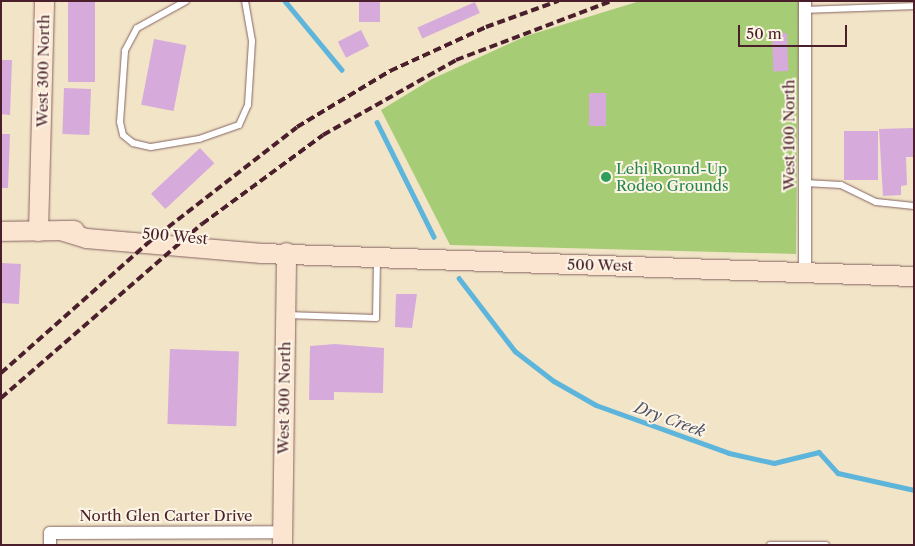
<!DOCTYPE html>
<style>
body{margin:0}
#map{position:relative;width:915px;height:546px;overflow:hidden;background:#f2e4c7;font-family:"Libre Caslon Text",serif}
div>[style]{position:absolute}
.green>*{inset:0;background:#a7cc76}
.stream>*{height:4.5px;margin:-2.25px;padding:0 2.25px;transform-origin:2.25px;border-radius:2.25px;background:#5eb5db}
.building>*{inset:0;background:#d6abdb;transform-origin:0 0}
.roads{filter:drop-shadow(0 0 1px #856462) drop-shadow(0 0 1px #856462)}
.lane>*{height:6px;margin:-3px;padding:0 3px;transform-origin:3px;border-radius:3px;background:#fff}
.street>*{height:12px;margin:-6px;padding:0 6px;transform-origin:6px;border-radius:6px;background:#fff}
.secondary>*{height:19px;margin:-9.5px;padding:0 9.5px;transform-origin:9.5px;border-radius:9.5px;background:#fce5d0}
.rail>*{height:4px;margin-top:-2px;transform-origin:0;background:repeating-linear-gradient(90deg,#4a1f2b 0 8px,transparent 0 12px)}
.dots>*{width:14px;height:14px;translate:-50% -50%;box-sizing:border-box;border:2px solid #fcf5e5;border-radius:50%}
span{translate:-50% -50%;white-space:nowrap;text-align:center;line-height:1.15;-webkit-text-stroke:4px #fcf5e5;paint-order:stroke}
.street-label{font-size:15px;color:#4a1f2b}
.leisure-label{font-size:15px;color:#27864d}
.left{translate:0 -50%;text-align:left}
.water-label{font-size:16px;color:#515469;font-style:italic}
.frame{position:absolute;inset:0;border:2px solid #4a1f2b;pointer-events:none}
.scale{position:absolute;left:738px;top:25px;width:109px;height:22px;box-sizing:border-box;border:2px solid #4a1f2b;border-top:0;padding-left:6px;font-size:15px;line-height:18px;white-space:nowrap;color:#4a1f2b;-webkit-text-stroke:4px #fcf5e5;paint-order:stroke}
</style>
<div id="map">
<div class="green">
<i style="clip-path:polygon(640px 1px,799px 1px,796px 254px,450px 245px,381px 110px,432px 79px,526px 36px)"></i>
</div>
<div class="stream">
<i style="left:285px;top:1px;width:89px;rotate:50.4deg"></i>
<i style="left:377px;top:122px;width:128px;rotate:63.6deg"></i>
<i style="left:459px;top:278px;width:92px;rotate:52.5deg"></i>
<i style="left:515px;top:351px;width:49px;rotate:37.6deg"></i>
<i style="left:554px;top:381px;width:48px;rotate:29.7deg"></i>
<i style="left:596px;top:405px;width:141px;rotate:19.8deg"></i>
<i style="left:729px;top:453px;width:46px;rotate:12.5deg"></i>
<i style="left:774px;top:463px;width:46px;rotate:-13.7deg"></i>
<i style="left:819px;top:452px;width:28px;rotate:48deg"></i>
<i style="left:838px;top:473px;width:78px;rotate:12.6deg"></i>
</div>
<div class="building">
<i style="left:68px;top:1px;width:27px;height:81px"></i>
<i style="left:359px;top:1px;width:21px;height:21px"></i>
<i style="left:475px;top:2px;width:12px;height:63px;rotate:66deg"></i>
<i style="left:361px;top:30px;width:18px;height:26px;rotate:63deg"></i>
<i style="left:787px;top:33px;width:38px;height:15px;rotate:88deg"></i>
<i style="left:154px;top:39px;width:33px;height:67px;rotate:11deg"></i>
<i style="clip-path:polygon(1px 60px,12px 60px,10px 115px,1px 114px)"></i>
<i style="left:64px;top:88px;width:27px;height:46px;rotate:2deg"></i>
<i style="left:589px;top:93px;width:17px;height:33px"></i>
<i style="clip-path:polygon(914px 128px,914px 157px,906px 157px,907px 185px,901px 186px,901px 195px,883px 196px,879px 129px)"></i>
<i style="left:844px;top:131px;width:34px;height:49px"></i>
<i style="clip-path:polygon(1px 134px,10px 134px,8px 188px,1px 188px)"></i>
<i style="left:200px;top:148px;width:21px;height:67px;rotate:47deg"></i>
<i style="left:1px;top:263px;width:20px;height:40px;rotate:3deg"></i>
<i style="clip-path:polygon(396px 294px,417px 294px,412px 328px,395px 327px)"></i>
<i style="clip-path:polygon(335px 344px,384px 348px,383px 393px,334px 392px,334px 400px,309px 400px,310px 346px)"></i>
<i style="left:170px;top:349px;width:69px;height:75px;rotate:2deg"></i>
</div>
<div class="roads">
<div class="lane">
<i style="left:186px;top:1px;width:56px;rotate:151.1deg"></i>
<i style="left:137px;top:28px;width:26px;rotate:118deg"></i>
<i style="left:125px;top:51px;width:71px;rotate:94deg"></i>
<i style="left:120px;top:122px;width:13px;rotate:77deg"></i>
<i style="left:123px;top:135px;width:13px;rotate:39deg"></i>
<i style="left:133px;top:143px;width:18px;rotate:13deg"></i>
<i style="left:151px;top:147px;width:49px;rotate:-9.5deg"></i>
<i style="left:199px;top:139px;width:42px;rotate:-19.3deg"></i>
<i style="left:239px;top:125px;width:22px;rotate:-66deg"></i>
<i style="left:248px;top:105px;width:64px;rotate:-86.4deg"></i>
<i style="left:252px;top:41px;width:41px;rotate:-99.9deg"></i>
<i style="left:805px;top:10px;width:109px;rotate:-2.1deg"></i>
<i style="left:805px;top:183px;width:36px;rotate:3deg"></i>
<i style="left:841px;top:185px;width:39px;rotate:26deg"></i>
<i style="left:876px;top:202px;width:38px;rotate:6deg"></i>
<i style="left:286px;top:315px;width:90px;rotate:1.9deg"></i>
<i style="left:376px;top:318px;width:60px;rotate:-89deg"></i>
<i style="left:770px;top:545px;width:56px"></i>
</div>
<div class="street">
<i style="left:805px;top:269px;width:268px;rotate:-90deg"></i>
<i style="left:50px;top:545px;width:12px;rotate:-90deg"></i>
<i style="left:50px;top:533px;width:233px;rotate:-0.2deg"></i>
</div>
<div class="secondary">
<i style="left:1px;top:231px;width:73px;rotate:-0.8deg"></i>
<i style="left:38px;top:231px;width:230px;rotate:-88.5deg"></i>
<i style="left:63px;top:231px;width:24px;rotate:17deg"></i>
<i style="left:86px;top:238px;width:176px;rotate:4.9deg"></i>
<i style="left:261px;top:253px;width:653px;rotate:2.02deg"></i>
<i style="left:282px;top:545px;width:293px;rotate:-89.2deg"></i>
</div>
</div>
<div class="rail">
<i style="left:1px;top:373px;width:198px;rotate:-41.5deg"></i>
<i style="left:149px;top:242px;width:187px;rotate:-37.8deg"></i>
<i style="left:297px;top:127px;width:109px;rotate:-31.1deg"></i>
<i style="left:390px;top:71px;width:106px;rotate:-24.6deg"></i>
<i style="left:486px;top:27px;width:77px;rotate:-19.9deg"></i>
<i style="left:1px;top:398px;width:266px;rotate:-40.9deg"></i>
<i style="left:202px;top:224px;width:150px;rotate:-36.3deg"></i>
<i style="left:323px;top:135px;width:153px;rotate:-29.4deg"></i>
<i style="left:456px;top:60px;width:166px;rotate:-20.8deg"></i>
</div>
<div class="dots">
<i style="left:606px;top:177px;background:#2e9e5b"></i>
</div>
<div class="street-label">
<span style="left:43px;top:71px;rotate:-89deg">West 300 North</span>
<span style="left:789px;top:135px;rotate:-90deg">West 100 North</span>
<span style="left:175px;top:236px;rotate:5deg">500 West</span>
<span style="left:600px;top:265px;rotate:1deg">500 West</span>
<span style="left:284px;top:398px;rotate:-89deg">West 300 North</span>
<span style="left:166px;top:516px">North Glen Carter Drive</span>
</div>
<div class="leisure-label">
<span class="left" style="left:616px;top:177px">Lehi Round-Up<br>Rodeo Grounds</span>
</div>
<div class="water-label">
<span style="left:670px;top:419px;rotate:20deg">Dry Creek</span>
</div>
<div class="frame"></div>
<div class="scale">50 m</div>
</div>
